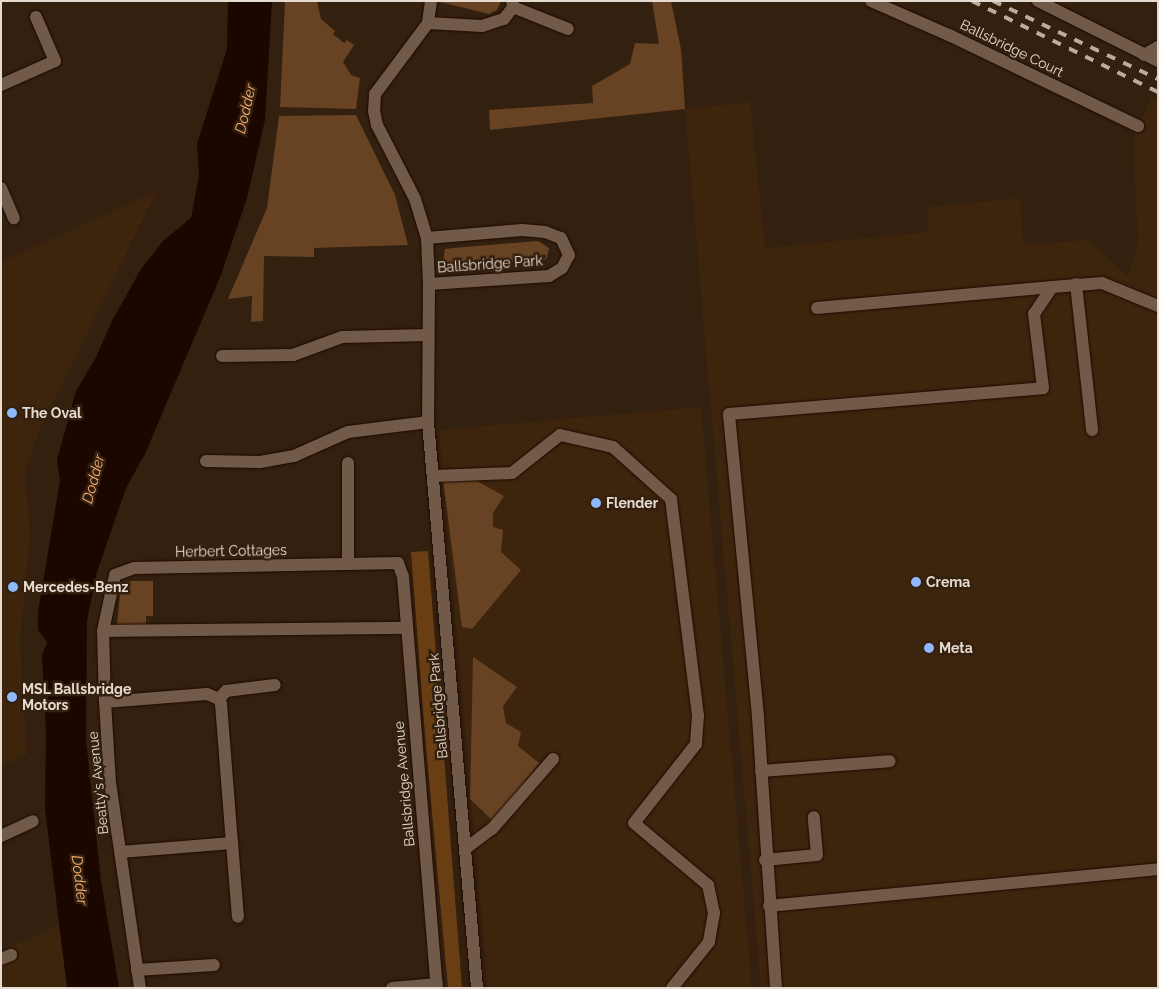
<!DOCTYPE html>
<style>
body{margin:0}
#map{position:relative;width:1159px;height:989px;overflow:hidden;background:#34200f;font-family:Raleway,sans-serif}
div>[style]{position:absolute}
.built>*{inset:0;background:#3d240d;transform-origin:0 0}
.green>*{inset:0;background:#674223}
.forest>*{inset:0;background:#6a3e13}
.water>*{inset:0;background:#1c0700}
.roads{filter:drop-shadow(0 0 1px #1b0900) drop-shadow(0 0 1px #1b0900)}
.service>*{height:12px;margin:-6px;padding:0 6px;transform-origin:6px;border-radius:6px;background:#725a48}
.minor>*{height:12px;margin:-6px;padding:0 6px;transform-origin:6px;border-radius:6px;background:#725a48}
.rail>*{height:4px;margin-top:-2px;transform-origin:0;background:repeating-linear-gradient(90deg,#bbaca0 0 9px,transparent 0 18px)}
.dots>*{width:14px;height:14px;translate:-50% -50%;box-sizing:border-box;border:2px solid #34200f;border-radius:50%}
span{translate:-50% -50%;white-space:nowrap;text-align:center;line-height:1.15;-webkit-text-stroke:5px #34200f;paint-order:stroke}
.street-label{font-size:14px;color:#e7dacf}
.poi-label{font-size:14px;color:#e7dacf;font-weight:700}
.left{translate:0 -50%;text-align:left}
.water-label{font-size:15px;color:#f5ae72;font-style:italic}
.frame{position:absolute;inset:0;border:2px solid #e7dacf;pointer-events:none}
</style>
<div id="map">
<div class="built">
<i style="clip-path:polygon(1151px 97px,1158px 100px,1158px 988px,761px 988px,685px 109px,750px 102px,765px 248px,928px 232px,927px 207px,1020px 198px,1023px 245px,1089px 240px,1128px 277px,1138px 243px,1133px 138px)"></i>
<i style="clip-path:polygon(157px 191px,40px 429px,25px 471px,30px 534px,20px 640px,27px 754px,1px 766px,1px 258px,3px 261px)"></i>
<i style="left:701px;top:407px;width:583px;height:263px;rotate:85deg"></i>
<i style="clip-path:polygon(60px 925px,67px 988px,1px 988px,1px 951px)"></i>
</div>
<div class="green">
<i style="clip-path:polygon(285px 1px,317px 1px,321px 19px,335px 31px,333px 34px,344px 43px,347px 40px,354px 45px,343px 62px,351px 75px,360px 78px,356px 109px,280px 107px)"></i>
<i style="clip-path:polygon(436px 1px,501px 1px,497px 10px,489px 14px)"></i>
<i style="clip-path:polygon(652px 1px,671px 1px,681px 49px,685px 109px,490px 130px,489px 110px,593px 103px,592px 86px,630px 64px,635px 43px,659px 44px)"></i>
<i style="clip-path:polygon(356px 115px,395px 195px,408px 245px,314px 248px,314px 257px,264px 256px,263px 321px,251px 322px,252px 296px,228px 299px,267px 208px,279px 116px)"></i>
<i style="clip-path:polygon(538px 241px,549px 248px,547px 258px,542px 261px,451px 267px,443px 262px,445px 249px,453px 248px)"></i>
<i style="clip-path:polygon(468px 476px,504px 496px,493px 513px,493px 527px,503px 530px,501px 552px,521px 570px,472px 629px,462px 627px,443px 479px)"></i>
<i style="clip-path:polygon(128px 581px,153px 581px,153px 616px,146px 616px,146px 625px,117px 625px,121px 584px)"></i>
<i style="clip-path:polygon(473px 657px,517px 687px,503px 706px,506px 723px,521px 732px,518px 746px,539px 763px,493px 821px,470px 799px)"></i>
</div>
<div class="forest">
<i style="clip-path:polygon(428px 551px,462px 988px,448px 988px,425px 735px,411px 552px)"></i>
</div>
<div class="water">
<i style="clip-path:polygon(228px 1px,272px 1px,265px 120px,247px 198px,221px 275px,145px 454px,126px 488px,97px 572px,87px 620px,86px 739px,101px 881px,119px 988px,67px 988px,45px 809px,46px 732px,42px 656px,47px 642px,38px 630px,38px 612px,60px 481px,57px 460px,76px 391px,96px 357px,112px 321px,141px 269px,163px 241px,191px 218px,199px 175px,197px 144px,227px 49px)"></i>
</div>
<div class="roads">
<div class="service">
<i style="left:871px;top:1px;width:85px;rotate:23.6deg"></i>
<i style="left:949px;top:35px;width:210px;rotate:25.7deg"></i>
<i style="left:1144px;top:55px;width:16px;rotate:-30deg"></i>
<i style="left:1076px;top:284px;width:147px;rotate:83.7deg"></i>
<i style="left:817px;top:308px;width:236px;rotate:-5.1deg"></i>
<i style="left:433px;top:476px;width:79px;rotate:-2.2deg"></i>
<i style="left:512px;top:473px;width:61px;rotate:-38.4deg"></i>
<i style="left:560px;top:435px;width:54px;rotate:12.8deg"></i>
<i style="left:613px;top:447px;width:78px;rotate:41.9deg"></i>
<i style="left:671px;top:499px;width:218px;rotate:82.9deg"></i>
<i style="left:698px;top:715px;width:29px;rotate:94deg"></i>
<i style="left:696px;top:744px;width:100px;rotate:128.1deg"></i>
<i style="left:634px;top:823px;width:97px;rotate:40deg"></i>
<i style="left:708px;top:885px;width:29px;rotate:78deg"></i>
<i style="left:714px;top:913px;width:29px;rotate:100deg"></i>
<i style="left:709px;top:942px;width:59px;rotate:128.8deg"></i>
<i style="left:103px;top:631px;width:303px;rotate:-0.6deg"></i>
<i style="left:761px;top:771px;width:129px;rotate:-4.4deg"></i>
<i style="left:465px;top:849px;width:34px;rotate:-37deg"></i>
<i style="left:492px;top:829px;width:93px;rotate:-48.9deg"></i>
<i style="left:765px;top:860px;width:52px;rotate:-5.5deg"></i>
<i style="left:817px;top:855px;width:38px;rotate:-95deg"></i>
<i style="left:769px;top:906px;width:391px;rotate:-5.4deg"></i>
<i style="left:1px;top:959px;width:11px;rotate:-22deg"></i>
<i style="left:137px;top:970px;width:77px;rotate:-3.7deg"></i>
<i style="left:392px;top:988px;width:45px;rotate:-5.1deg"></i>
<i style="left:776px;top:988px;width:273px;rotate:-93.8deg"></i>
<i style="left:758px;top:716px;width:303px;rotate:-95.5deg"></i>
<i style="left:729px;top:414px;width:315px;rotate:-4.7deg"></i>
<i style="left:1043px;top:388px;width:75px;rotate:-96.9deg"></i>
<i style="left:1034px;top:314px;width:32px;rotate:-56deg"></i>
<i style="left:1052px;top:287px;width:50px;rotate:-4.6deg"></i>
<i style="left:1102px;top:283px;width:61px;rotate:22.3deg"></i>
</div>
<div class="minor">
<i style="left:431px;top:1px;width:22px;rotate:98deg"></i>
<i style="left:428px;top:23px;width:89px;rotate:126.7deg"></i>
<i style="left:375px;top:94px;width:17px;rotate:93deg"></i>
<i style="left:374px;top:111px;width:14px;rotate:78deg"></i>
<i style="left:377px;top:125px;width:83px;rotate:62.8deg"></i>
<i style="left:415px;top:199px;width:41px;rotate:72.9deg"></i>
<i style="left:427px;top:238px;width:46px;rotate:87.5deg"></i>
<i style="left:429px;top:284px;width:138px;rotate:90.4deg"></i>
<i style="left:428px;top:422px;width:568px;rotate:85.05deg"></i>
<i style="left:1038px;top:1px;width:134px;rotate:26.6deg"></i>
<i style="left:513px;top:7px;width:59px;rotate:21.8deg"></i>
<i style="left:428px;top:23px;width:54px;rotate:3.2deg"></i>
<i style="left:482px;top:26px;width:23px;rotate:-18deg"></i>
<i style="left:504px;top:19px;width:15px;rotate:-53deg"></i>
<i style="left:513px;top:7px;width:6px;rotate:-99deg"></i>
<i style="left:1px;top:85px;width:59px;rotate:-24deg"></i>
<i style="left:55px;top:61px;width:48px;rotate:-113.4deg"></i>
<i style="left:1px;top:188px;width:33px;rotate:67deg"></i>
<i style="left:427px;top:238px;width:95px;rotate:-4.8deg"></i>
<i style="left:522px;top:230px;width:23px;rotate:5deg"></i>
<i style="left:545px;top:232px;width:17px;rotate:21deg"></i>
<i style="left:561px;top:238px;width:19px;rotate:65deg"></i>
<i style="left:569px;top:255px;width:15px;rotate:118deg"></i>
<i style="left:562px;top:268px;width:15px;rotate:148deg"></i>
<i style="left:549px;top:276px;width:120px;rotate:176.2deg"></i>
<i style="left:222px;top:356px;width:71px;rotate:-0.8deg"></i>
<i style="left:293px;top:355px;width:52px;rotate:-20.2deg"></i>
<i style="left:342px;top:337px;width:86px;rotate:-1.3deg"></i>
<i style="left:206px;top:461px;width:54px;rotate:1.1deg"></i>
<i style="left:260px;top:462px;width:35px;rotate:-10deg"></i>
<i style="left:294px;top:456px;width:59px;rotate:-24deg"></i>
<i style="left:348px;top:432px;width:81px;rotate:-7.1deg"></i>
<i style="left:348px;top:463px;width:101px;rotate:90deg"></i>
<i style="left:219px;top:699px;width:11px;rotate:-49deg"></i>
<i style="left:226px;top:691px;width:49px;rotate:-7deg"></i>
<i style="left:105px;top:702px;width:102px;rotate:-4.5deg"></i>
<i style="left:207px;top:694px;width:13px;rotate:23deg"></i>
<i style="left:219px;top:699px;width:5px;rotate:68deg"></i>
<i style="left:221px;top:704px;width:139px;rotate:85.5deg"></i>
<i style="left:232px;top:843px;width:112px;rotate:175.4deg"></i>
<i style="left:1px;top:836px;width:35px;rotate:-25deg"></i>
<i style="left:232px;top:843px;width:74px;rotate:85.4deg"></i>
<i style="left:140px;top:988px;width:207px;rotate:-98.3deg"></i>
<i style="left:110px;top:783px;width:81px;rotate:-93.5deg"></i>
<i style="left:105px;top:702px;width:71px;rotate:-91.6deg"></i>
<i style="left:103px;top:631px;width:57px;rotate:-77.9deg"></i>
<i style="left:115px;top:575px;width:20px;rotate:-20deg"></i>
<i style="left:134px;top:568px;width:264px;rotate:-1.1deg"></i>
<i style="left:398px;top:563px;width:15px;rotate:70deg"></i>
<i style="left:403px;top:577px;width:412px;rotate:85.3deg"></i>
</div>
</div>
<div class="rail">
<i style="left:972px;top:1px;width:207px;rotate:26.1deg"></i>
<i style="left:993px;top:1px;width:183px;rotate:25.3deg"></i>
</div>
<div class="dots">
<i style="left:12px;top:413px;background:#8fb8fd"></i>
<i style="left:596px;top:503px;background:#8fb8fd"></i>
<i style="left:916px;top:582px;background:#8fb8fd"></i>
<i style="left:13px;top:587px;background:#8fb8fd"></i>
<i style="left:929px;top:648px;background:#8fb8fd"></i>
<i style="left:12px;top:697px;background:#8fb8fd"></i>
</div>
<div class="street-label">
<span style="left:1012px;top:48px;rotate:26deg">Ballsbridge Court</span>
<span style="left:490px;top:264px;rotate:-4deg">Ballsbridge Park</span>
<span style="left:231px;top:551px;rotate:-1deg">Herbert Cottages</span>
<span style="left:438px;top:706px;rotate:-95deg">Ballsbridge Park</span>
<span style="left:98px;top:783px;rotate:-96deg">Beatty's Avenue</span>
<span style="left:404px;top:784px;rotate:-95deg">Ballsbridge Avenue</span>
</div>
<div class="poi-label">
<span class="left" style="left:22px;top:413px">The Oval</span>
<span class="left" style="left:606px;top:503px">Flender</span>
<span class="left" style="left:926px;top:582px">Crema</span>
<span class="left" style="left:23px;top:587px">Mercedes-Benz</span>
<span class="left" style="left:939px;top:648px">Meta</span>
<span class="left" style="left:22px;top:697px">MSL Ballsbridge<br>Motors</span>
</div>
<div class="water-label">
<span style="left:246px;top:109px;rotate:-77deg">Dodder</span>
<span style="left:94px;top:479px;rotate:-75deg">Dodder</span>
<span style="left:79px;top:880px;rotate:83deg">Dodder</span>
</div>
<div class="frame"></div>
</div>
